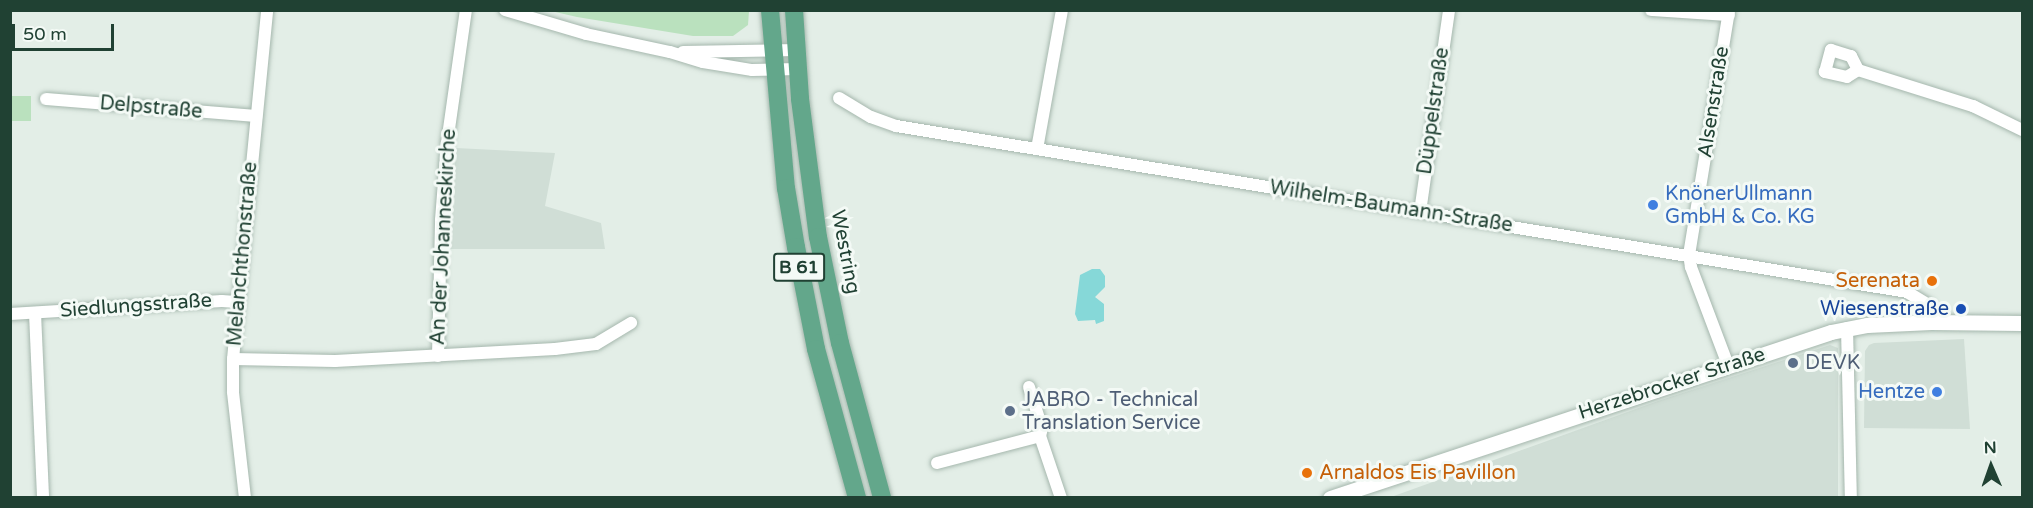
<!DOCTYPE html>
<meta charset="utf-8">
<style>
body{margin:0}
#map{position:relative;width:2033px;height:508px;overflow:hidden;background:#e3eee7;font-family:"Varela Round",sans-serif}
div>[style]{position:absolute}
.built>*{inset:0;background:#d0ded6}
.green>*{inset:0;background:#bae1be;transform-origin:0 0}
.water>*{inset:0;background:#86d8d8}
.roads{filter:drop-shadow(0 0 2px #a5b7ad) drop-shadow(0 0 2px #a5b7ad)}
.minor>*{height:12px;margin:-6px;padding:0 6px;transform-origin:6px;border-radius:6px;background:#fff}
.tertiary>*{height:15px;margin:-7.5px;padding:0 7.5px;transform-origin:7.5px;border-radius:7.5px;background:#fff}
.primary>*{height:18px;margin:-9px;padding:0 9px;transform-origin:9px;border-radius:9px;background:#63a78b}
.dots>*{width:16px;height:16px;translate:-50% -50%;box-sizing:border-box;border:3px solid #f4faf6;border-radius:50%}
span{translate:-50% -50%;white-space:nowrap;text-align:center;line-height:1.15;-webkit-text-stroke:6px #f4faf6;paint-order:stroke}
.shield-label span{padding:2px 4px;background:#f4faf6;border:2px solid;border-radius:4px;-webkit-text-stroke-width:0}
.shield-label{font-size:18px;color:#204133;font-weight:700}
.street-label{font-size:20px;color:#204133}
.shop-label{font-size:20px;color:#366cbe}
.left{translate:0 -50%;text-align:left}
.right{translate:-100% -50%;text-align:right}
.food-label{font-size:20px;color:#c56008}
.transit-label{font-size:20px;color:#164399}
.service-label{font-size:20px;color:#4e5e75}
.frame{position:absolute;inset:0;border:12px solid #204133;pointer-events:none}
.north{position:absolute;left:1961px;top:436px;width:60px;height:60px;-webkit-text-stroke:4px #f4faf6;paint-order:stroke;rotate:358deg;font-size:16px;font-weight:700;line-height:24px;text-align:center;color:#204133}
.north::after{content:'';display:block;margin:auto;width:21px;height:27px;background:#204133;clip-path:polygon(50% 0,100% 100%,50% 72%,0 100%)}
.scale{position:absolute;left:12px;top:24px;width:102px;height:27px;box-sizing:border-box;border:3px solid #204133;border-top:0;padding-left:8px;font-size:18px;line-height:21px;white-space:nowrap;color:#204133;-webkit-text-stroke:4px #f4faf6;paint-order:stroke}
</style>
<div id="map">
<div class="built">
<i style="clip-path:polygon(456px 148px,555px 153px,545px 206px,601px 223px,605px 249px,450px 249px)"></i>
<i style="clip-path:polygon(1964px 339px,1970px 429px,1864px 428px,1865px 351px,1869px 345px,1874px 343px)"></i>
<i style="clip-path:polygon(1830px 345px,1838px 348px,1838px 497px,1391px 497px,1658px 401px)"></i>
</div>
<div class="green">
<i style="clip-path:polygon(551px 11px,749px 10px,749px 11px,748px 25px,733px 36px,693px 36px,577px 17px)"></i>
<i style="left:11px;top:96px;width:20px;height:25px"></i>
</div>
<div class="water">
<i style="clip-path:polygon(1092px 269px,1100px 269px,1105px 276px,1105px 287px,1095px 297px,1104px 304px,1104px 321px,1096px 324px,1095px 320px,1078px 321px,1075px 314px,1080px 275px)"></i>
</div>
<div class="roads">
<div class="minor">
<i style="left:505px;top:10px;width:84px;rotate:16.5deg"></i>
<i style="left:586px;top:34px;width:86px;rotate:12.1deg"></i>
<i style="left:670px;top:52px;width:34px;rotate:17deg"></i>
<i style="left:703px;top:62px;width:50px;rotate:9.3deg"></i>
<i style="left:752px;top:70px;width:46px;rotate:-1.2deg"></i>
<i style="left:1651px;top:10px;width:78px;rotate:3.7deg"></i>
<i style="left:683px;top:52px;width:114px;rotate:-1deg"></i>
<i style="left:1858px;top:70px;width:13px;rotate:148deg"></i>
<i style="left:1847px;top:77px;width:23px;rotate:-167deg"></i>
<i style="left:1825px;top:72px;width:23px;rotate:-75deg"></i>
<i style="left:1831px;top:50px;width:21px;rotate:17deg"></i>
<i style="left:1851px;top:56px;width:16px;rotate:63deg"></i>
<i style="left:1858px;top:70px;width:121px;rotate:17.4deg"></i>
<i style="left:1973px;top:106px;width:55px;rotate:26.1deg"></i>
<i style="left:839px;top:98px;width:37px;rotate:31deg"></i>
<i style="left:871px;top:117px;width:27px;rotate:20deg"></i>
<i style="left:896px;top:126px;width:1025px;rotate:9.32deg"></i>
<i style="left:1907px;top:292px;width:26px;rotate:31deg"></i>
<i style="left:1929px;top:305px;width:17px;rotate:83deg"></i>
<i style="left:46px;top:99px;width:211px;rotate:4.6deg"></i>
<i style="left:1037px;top:149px;width:141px;rotate:-79.8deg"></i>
<i style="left:1420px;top:212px;width:204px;rotate:-81.8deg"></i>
<i style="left:35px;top:313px;width:185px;rotate:87.5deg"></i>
<i style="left:10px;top:314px;width:212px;rotate:-3.5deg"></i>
<i style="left:222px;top:301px;width:14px;rotate:4deg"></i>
<i style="left:1847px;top:328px;width:170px;rotate:88.7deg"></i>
<i style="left:438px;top:356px;width:136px;rotate:-88.7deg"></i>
<i style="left:441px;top:220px;width:77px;rotate:-85.5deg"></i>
<i style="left:447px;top:143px;width:134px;rotate:-81.9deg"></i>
<i style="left:233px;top:359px;width:102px;rotate:1.1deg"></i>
<i style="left:335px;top:361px;width:220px;rotate:-3.1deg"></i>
<i style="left:555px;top:349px;width:41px;rotate:-7deg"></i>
<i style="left:596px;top:344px;width:41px;rotate:-31deg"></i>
<i style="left:1728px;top:365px;width:105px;rotate:-110.7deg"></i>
<i style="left:1691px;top:267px;width:12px;rotate:-99deg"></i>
<i style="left:1689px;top:255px;width:248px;rotate:-80.7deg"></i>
<i style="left:1029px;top:387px;width:43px;rotate:72.4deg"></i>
<i style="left:1042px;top:428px;width:8px;rotate:104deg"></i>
<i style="left:937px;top:463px;width:106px;rotate:-14.7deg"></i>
<i style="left:1040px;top:436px;width:65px;rotate:71.3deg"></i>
<i style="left:245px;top:498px;width:107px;rotate:-96.5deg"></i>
<i style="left:233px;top:392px;width:33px;rotate:-90deg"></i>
<i style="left:233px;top:359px;width:351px;rotate:-84.4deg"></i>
</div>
<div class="tertiary">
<i style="left:1330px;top:498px;width:528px;rotate:-18.33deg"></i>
<i style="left:1831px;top:332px;width:37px;rotate:-11deg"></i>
<i style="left:1867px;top:325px;width:64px;rotate:-2.7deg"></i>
<i style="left:1931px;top:322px;width:91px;rotate:0.6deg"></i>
</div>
<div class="primary">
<i style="left:770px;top:10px;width:179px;rotate:84.9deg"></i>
<i style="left:786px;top:188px;width:60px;rotate:80.4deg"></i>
<i style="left:796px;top:247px;width:104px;rotate:78.9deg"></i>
<i style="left:816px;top:349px;width:155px;rotate:74.6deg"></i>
<i style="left:794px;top:10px;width:89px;rotate:86.1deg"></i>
<i style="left:800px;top:99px;width:139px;rotate:82.6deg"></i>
<i style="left:818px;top:237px;width:108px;rotate:78.3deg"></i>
<i style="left:840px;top:343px;width:161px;rotate:74.8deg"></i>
</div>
</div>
<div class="dots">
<i style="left:1653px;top:205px;background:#3f7fe0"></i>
<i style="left:1932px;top:281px;background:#e8710a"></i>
<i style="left:1961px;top:309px;background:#1a4fb4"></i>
<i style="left:1793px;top:363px;background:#5c6f8a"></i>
<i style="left:1937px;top:392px;background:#3f7fe0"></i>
<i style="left:1010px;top:411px;background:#5c6f8a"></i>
<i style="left:1307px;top:473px;background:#e8710a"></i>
</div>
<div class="shield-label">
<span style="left:799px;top:267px">B 61</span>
</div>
<div class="street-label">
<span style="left:1714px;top:102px;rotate:-81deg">Alsenstraße</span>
<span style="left:151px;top:108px;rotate:5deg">Delpstraße</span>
<span style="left:1434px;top:111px;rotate:-82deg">Düppelstraße</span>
<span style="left:1391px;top:207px;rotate:9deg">Wilhelm-Baumann-Straße</span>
<span style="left:444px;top:237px;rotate:-87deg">An der Johanneskirche</span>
<span style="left:845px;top:252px;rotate:79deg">Westring</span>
<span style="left:243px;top:254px;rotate:-85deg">Melanchthonstraße</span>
<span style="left:136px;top:306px;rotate:-4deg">Siedlungsstraße</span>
<span style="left:1672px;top:384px;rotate:-18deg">Herzebrocker Straße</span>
</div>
<div class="shop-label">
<span class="left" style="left:1665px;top:206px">KnönerUllmann<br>GmbH &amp; Co. KG</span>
<span class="right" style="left:1925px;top:392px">Hentze</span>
</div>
<div class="food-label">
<span class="right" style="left:1920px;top:281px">Serenata</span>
<span class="left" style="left:1319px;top:473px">Arnaldos Eis Pavillon</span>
</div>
<div class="transit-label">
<span class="right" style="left:1949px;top:309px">Wiesenstraße</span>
</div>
<div class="service-label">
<span class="left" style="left:1805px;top:363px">DEVK</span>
<span class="left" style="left:1022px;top:412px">JABRO - Technical<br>Translation Service</span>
</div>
<div class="frame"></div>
<div class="north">N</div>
<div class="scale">50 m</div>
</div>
